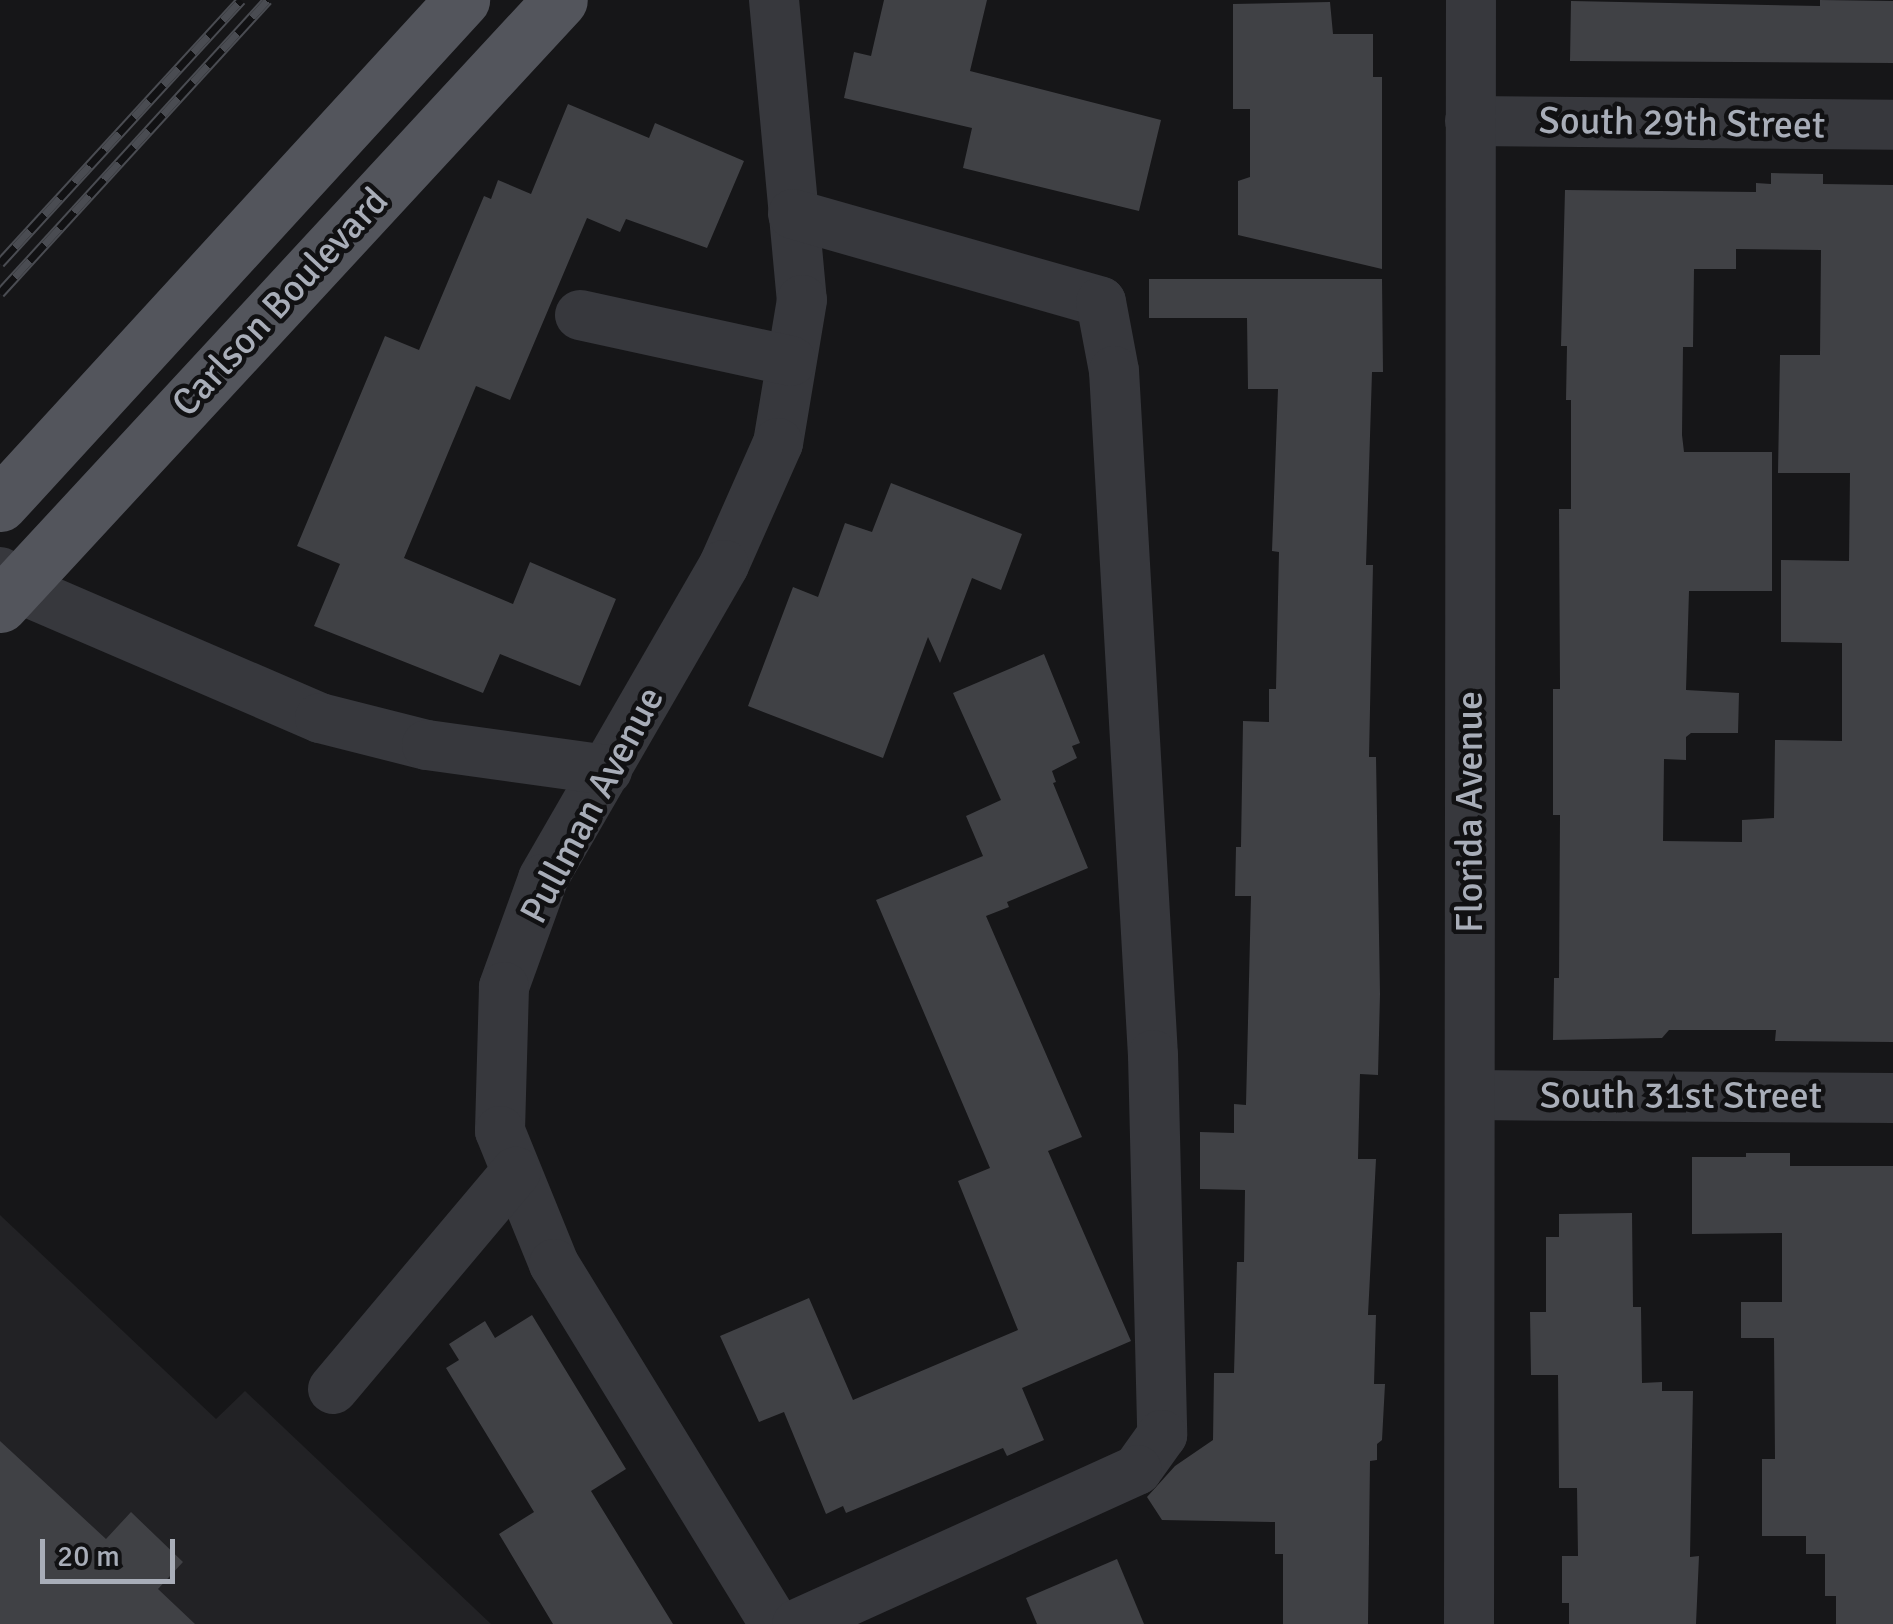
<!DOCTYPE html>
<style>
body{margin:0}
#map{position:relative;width:1893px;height:1624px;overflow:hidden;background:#161618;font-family:Signika,sans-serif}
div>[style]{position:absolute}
.built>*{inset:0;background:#222225}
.building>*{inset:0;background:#404145}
.minor>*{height:50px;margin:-25px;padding:0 25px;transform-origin:25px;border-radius:25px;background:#37383d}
.major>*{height:55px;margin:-27.5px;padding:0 27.5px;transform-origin:27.5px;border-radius:27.5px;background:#53555c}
.rail>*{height:11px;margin-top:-5.5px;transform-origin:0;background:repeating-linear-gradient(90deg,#111113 0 22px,#4a4c52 0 44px);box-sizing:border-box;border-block:2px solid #4a4c52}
span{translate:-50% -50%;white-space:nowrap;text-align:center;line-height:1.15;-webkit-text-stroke:9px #111113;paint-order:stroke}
.street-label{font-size:38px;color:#a8adb8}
.scale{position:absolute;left:40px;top:1539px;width:135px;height:45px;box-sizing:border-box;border:5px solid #a8adb8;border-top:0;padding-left:12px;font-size:30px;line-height:35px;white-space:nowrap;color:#a8adb8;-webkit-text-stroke:8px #111113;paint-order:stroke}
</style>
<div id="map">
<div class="built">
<i style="clip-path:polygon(0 1215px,216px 1419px,245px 1391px,491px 1624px,0 1624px)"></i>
</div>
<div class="building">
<i style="clip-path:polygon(884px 0,987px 0,970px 71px,1161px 120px,1139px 211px,963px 168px,972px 128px,844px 98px,854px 52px,871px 56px)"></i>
<i style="clip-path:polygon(1820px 0,1893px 1px,1893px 63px,1570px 61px,1571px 1px,1820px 6px)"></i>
<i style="clip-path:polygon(1330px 2px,1333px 34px,1373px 34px,1373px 77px,1382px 77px,1382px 269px,1238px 235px,1238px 181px,1250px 177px,1250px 109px,1233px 109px,1233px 4px)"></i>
<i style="clip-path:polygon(568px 104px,649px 138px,655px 123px,744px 161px,707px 248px,626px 219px,620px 232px,587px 218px,510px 400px,476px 386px,404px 558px,513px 604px,530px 562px,616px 599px,580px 686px,500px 654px,483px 693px,314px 626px,340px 564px,297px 546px,385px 336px,419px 350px,484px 196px,491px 199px,498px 180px,531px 194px)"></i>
<i style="clip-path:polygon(evenodd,1771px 173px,1823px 174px,1823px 184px,1893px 185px,1893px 1042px,1775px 1041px,1776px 1030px,1669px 1030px,1662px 1038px,1553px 1040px,1554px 978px,1559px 978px,1560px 815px,1553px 815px,1553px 689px,1560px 689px,1559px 509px,1571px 509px,1571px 400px,1566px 400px,1567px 346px,1561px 346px,1565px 190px,1756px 192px,1756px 183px,1771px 184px,1771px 173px,1736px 249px,1821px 250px,1820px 355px,1780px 355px,1778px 473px,1850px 473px,1849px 561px,1781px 560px,1781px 642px,1842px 643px,1842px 741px,1775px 740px,1774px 818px,1742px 820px,1742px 842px,1663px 841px,1664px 759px,1686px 760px,1686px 737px,1691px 733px,1738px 733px,1739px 693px,1686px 690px,1689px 591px,1772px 591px,1772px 452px,1684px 452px,1682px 435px,1683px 347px,1693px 347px,1694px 269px,1736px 269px,1736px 249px)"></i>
<i style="clip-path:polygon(1149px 279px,1382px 279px,1383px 372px,1372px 372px,1366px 565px,1373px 565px,1369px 757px,1376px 757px,1380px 994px,1378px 1075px,1360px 1074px,1358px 1159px,1376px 1159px,1368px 1315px,1376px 1315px,1374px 1384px,1385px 1384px,1382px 1440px,1377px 1444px,1377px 1460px,1370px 1461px,1368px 1624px,1283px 1624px,1283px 1554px,1275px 1554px,1275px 1522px,1162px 1520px,1147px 1497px,1175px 1466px,1213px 1440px,1214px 1373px,1234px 1373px,1237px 1262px,1244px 1262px,1245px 1190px,1200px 1189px,1200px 1132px,1234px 1133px,1234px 1104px,1246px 1105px,1251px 896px,1235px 896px,1236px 847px,1241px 847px,1243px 721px,1269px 722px,1269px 689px,1276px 689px,1279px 552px,1272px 551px,1278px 389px,1248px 389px,1247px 318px,1149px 318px)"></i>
<i style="clip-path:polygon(891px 483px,1022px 534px,1001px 590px,972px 578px,940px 663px,928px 637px,883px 758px,748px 706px,793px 587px,818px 597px,845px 523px,872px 532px)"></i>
<i style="clip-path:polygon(1044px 654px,1080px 743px,1072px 746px,1077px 758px,1052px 771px,1056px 782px,1053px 783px,1088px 868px,1007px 902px,1009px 907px,986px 916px,1082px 1137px,1048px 1151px,1131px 1341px,1022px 1388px,1044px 1440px,1007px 1456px,1003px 1448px,846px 1513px,843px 1506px,826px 1514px,784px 1412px,759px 1422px,720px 1336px,809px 1298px,853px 1400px,1018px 1330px,958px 1181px,990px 1168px,876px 900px,983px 856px,966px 816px,1001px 800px,953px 693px)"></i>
<i style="clip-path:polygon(1746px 1153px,1790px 1153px,1790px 1166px,1893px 1166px,1893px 1624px,1836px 1624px,1836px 1596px,1825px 1596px,1825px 1554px,1806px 1554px,1806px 1536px,1762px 1536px,1762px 1459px,1775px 1459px,1774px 1338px,1741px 1338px,1741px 1302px,1782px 1302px,1782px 1233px,1692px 1234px,1692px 1157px,1746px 1157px)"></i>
<i style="clip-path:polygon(1632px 1213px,1633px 1307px,1641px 1307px,1642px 1383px,1662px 1382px,1662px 1391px,1693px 1391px,1690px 1557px,1699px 1556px,1696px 1624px,1569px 1624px,1569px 1603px,1562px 1603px,1562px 1556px,1578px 1556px,1577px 1488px,1559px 1488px,1558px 1375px,1531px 1375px,1530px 1312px,1546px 1312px,1546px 1237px,1559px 1237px,1559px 1214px)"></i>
<i style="clip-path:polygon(532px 1315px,626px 1469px,591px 1491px,673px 1624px,553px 1624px,499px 1534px,534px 1512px,446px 1368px,459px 1360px,449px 1344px,485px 1321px,495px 1338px)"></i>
<i style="clip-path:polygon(0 1441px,106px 1539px,131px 1512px,183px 1562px,158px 1589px,195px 1624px,0 1624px)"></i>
<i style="clip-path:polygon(1117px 1559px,1144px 1624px,1037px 1624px,1026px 1598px)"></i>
</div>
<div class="minor">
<i style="left:774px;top:0;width:301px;rotate:84.7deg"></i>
<i style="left:802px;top:300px;width:145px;rotate:99.5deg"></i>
<i style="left:778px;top:443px;width:133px;rotate:113.9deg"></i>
<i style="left:724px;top:565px;width:362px;rotate:120deg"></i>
<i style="left:543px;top:879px;width:115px;rotate:109.9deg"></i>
<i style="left:504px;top:987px;width:144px;rotate:91.6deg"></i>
<i style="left:500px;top:1131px;width:144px;rotate:67.9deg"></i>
<i style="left:554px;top:1264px;width:422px;rotate:58.5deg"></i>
<i style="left:1470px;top:121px;width:423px;rotate:0.5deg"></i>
<i style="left:793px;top:214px;width:320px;rotate:15.9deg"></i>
<i style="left:1101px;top:302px;width:70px;rotate:79.3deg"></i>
<i style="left:1114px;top:371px;width:685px;rotate:86.74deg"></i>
<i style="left:1153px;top:1055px;width:380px;rotate:88.6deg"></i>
<i style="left:1162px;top:1435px;width:43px;rotate:125.5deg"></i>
<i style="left:1137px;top:1470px;width:373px;rotate:155.6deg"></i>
<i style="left:580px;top:315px;width:216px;rotate:12.3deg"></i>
<i style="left:0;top:572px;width:22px;rotate:43deg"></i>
<i style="left:16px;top:587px;width:331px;rotate:23.3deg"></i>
<i style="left:320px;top:718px;width:110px;rotate:14.2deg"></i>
<i style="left:427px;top:745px;width:182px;rotate:7.9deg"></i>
<i style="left:1470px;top:1095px;width:423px;rotate:0.4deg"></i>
<i style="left:333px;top:1389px;width:284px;rotate:-49.9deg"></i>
<i style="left:1469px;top:1624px;width:1624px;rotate:-89.93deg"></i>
</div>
<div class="major">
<i style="left:0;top:504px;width:684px;rotate:-47.49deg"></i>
<i style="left:0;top:605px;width:824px;rotate:-47.21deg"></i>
</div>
<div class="rail">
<i style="left:0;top:263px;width:357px;rotate:-47.5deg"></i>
<i style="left:0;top:293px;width:397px;rotate:-47.6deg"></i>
</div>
<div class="street-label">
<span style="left:1682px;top:123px;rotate:1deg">South 29th Street</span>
<span style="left:280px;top:302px;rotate:-47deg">Carlson Boulevard</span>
<span style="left:592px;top:805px;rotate:-62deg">Pullman Avenue</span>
<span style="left:1470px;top:812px;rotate:-90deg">Florida Avenue</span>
<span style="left:1681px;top:1096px">South 31st Street</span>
</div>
<div class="scale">20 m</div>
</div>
